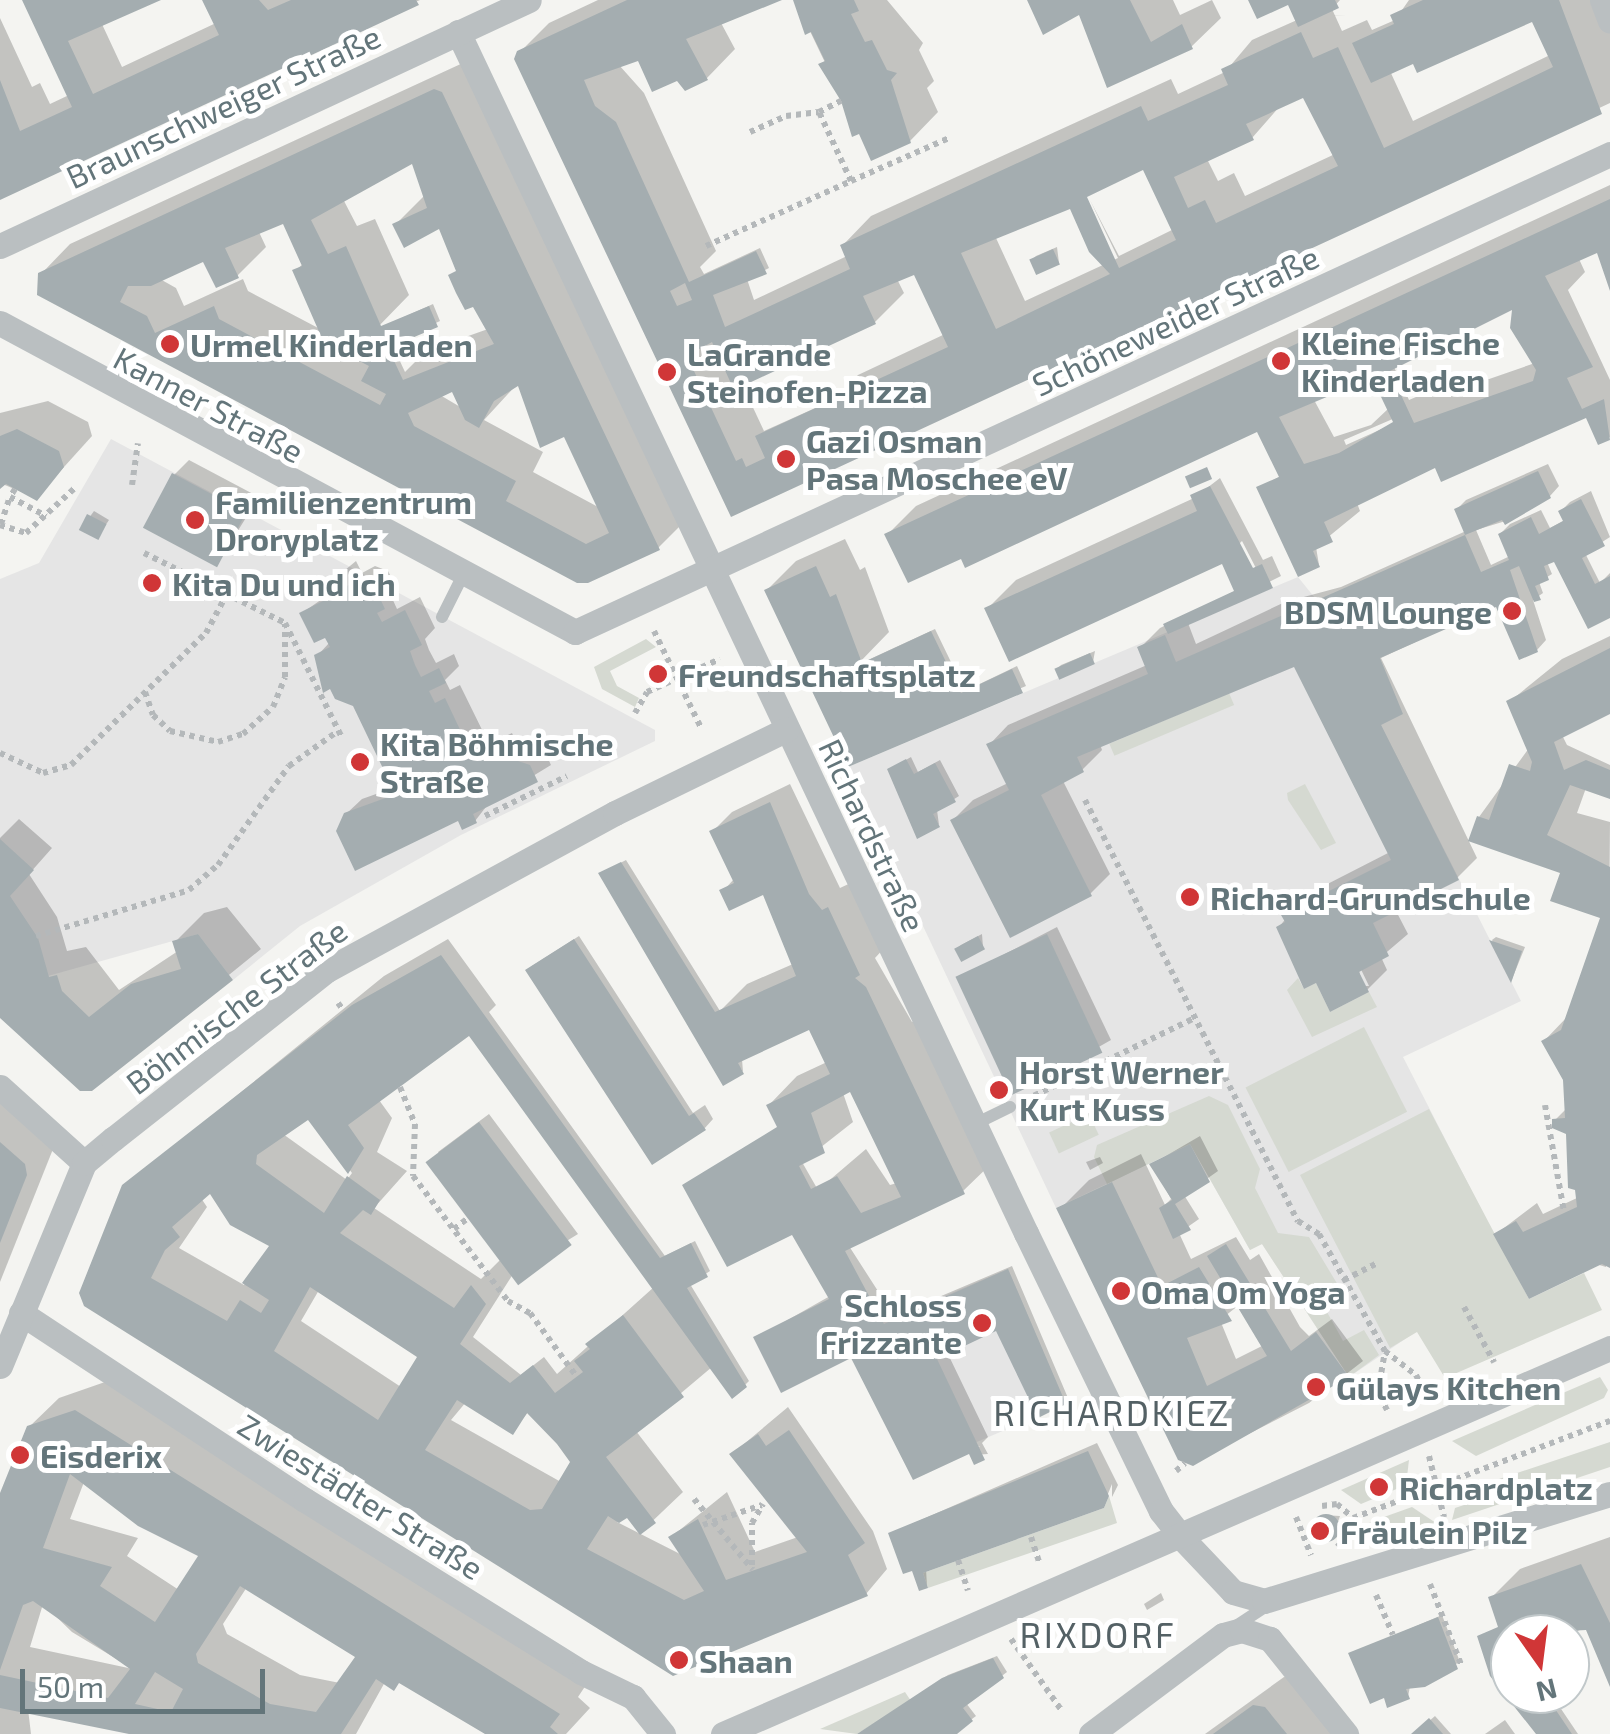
<!DOCTYPE html>
<meta charset="utf-8">
<style>
body{margin:0}
#map{position:relative;width:1610px;height:1734px;overflow:hidden;background:#f4f4f1;font-family:"Exo 2",sans-serif}
div>[style]{position:absolute}
.built>*{inset:0;background:#e5e5e5;transform-origin:0 0}
.green>*{inset:0;background:#d5d9d1;transform-origin:0 0}
.shadow>*{inset:0;background:#0003}
.building>*{inset:0;background:#a4adb0;transform-origin:0 0}
.round{border-radius:50%}
.path>*{height:6px;margin-top:-3px;transform-origin:0;background:repeating-linear-gradient(90deg,#b4b8ba 0 5px,transparent 0 10px)}
.service>*{height:12px;margin:-6px;padding:0 6px;transform-origin:6px;border-radius:6px;background:#babfc1}
.minor>*{height:25px;margin:-12.5px;padding:0 12.5px;transform-origin:12.5px;border-radius:12.5px;background:#babfc1}
.dots>*{width:28px;height:28px;translate:-50% -50%;box-sizing:border-box;border:5px solid #fff;border-radius:50%}
span{translate:-50% -50%;white-space:nowrap;text-align:center;line-height:1.15;-webkit-text-stroke:10px #fff;paint-order:stroke}
.street-label{font-size:32px;color:#63757a}
.poi-label{font-size:32px;color:#63757a;font-weight:700}
.left{translate:0 -50%;text-align:left}
.right{translate:-100% -50%;text-align:right}
.neighbourhood-label{font-size:35px;color:#546165;letter-spacing:2.5px}
.north{position:absolute;left:1490px;top:1614px;width:100px;height:100px;box-sizing:border-box;background:#fff;border:2px solid #c1c8ca;border-radius:50%;rotate:166deg;font-size:28px;font-weight:700;line-height:40px;text-align:center;color:#63757a}
.north::after{content:'';display:block;margin:auto;width:35px;height:45px;background:#d03637;clip-path:polygon(50% 0,100% 100%,50% 72%,0 100%)}
.scale{position:absolute;left:20px;top:1669px;width:245px;height:45px;box-sizing:border-box;border:5px solid #63757a;border-top:0;padding-left:12px;font-size:30px;line-height:35px;white-space:nowrap;color:#63757a;-webkit-text-stroke:8px #fff;paint-order:stroke}
</style>
<div id="map">
<div class="built">
<i style="clip-path:polygon(111px 439px,655px 730px,655px 741px,461px 835px,300px 926px,233px 980px,198px 934px,30px 981px,0 963px,0 579px,39px 563px)"></i>
<i style="clip-path:polygon(1298px 577px,1319px 603px,1521px 1001px,1403px 1057px,1517px 1279px,1417px 1331px,1349px 1377px,1262px 1244px,1250px 1250px,1190px 1144px,1056px 1208px,848px 767px)"></i>
<i style="left:1008px;top:1269px;width:147px;height:136px;rotate:67deg"></i>
</div>
<div class="green">
<i style="clip-path:polygon(646px 639px,656px 647px,610px 671px,617px 686px,639px 698px,635px 707px,602px 689px,594px 667px)"></i>
<i style="left:1229px;top:693px;width:13px;height:130px;rotate:67deg"></i>
<i style="clip-path:polygon(1305px 784px,1336px 843px,1321px 850px,1288px 800px,1287px 793px)"></i>
<i style="clip-path:polygon(1298px 978px,1304px 989px,1316px 983px,1330px 1012px,1369px 992px,1377px 1007px,1312px 1037px,1287px 990px)"></i>
<i style="left:1364px;top:1027px;width:95px;height:133px;rotate:63deg"></i>
<i style="clip-path:polygon(1209px 1096px,1228px 1105px,1260px 1169px,1255px 1188px,1278px 1233px,1309px 1237px,1347px 1300px,1327px 1312px,1343px 1341px,1364px 1330px,1379px 1355px,1349px 1377px,1262px 1244px,1250px 1250px,1190px 1144px,1107px 1184px,1094px 1157px,1097px 1145px)"></i>
<i style="clip-path:polygon(1429px 1109px,1529px 1299px,1584px 1273px,1602px 1310px,1445px 1378px,1417px 1332px,1390px 1348px,1300px 1175px)"></i>
<i style="left:1089px;top:1114px;width:23px;height:44px;rotate:65deg"></i>
<i style="clip-path:polygon(1600px 1377px,1608px 1390px,1604px 1398px,1476px 1456px,1452px 1441px)"></i>
<i style="clip-path:polygon(1610px 1442px,1610px 1467px,1452px 1520px,1455px 1508px,1482px 1499px,1487px 1483px)"></i>
<i style="clip-path:polygon(1409px 1460px,1406px 1485px,1361px 1504px,1341px 1490px)"></i>
<i style="clip-path:polygon(1109px 1496px,1117px 1523px,928px 1588px,923px 1573px,1104px 1508px)"></i>
<i style="clip-path:polygon(1412px 1507px,1436px 1523px,1363px 1546px,1370px 1522px)"></i>
<i style="clip-path:polygon(905px 1692px,911px 1701px,857px 1734px,820px 1729px)"></i>
</div>
<div class="shadow">
<i style="clip-path:polygon(25px 0,150px 0,101px 22px,122px 67px,216px 23px,205px 0,420px 0,0 197px,0 18px,32px 87px,40px 83px,50px 104px,69px 95px)"></i>
<i style="clip-path:polygon(evenodd,598px 0,766px 0,720px 21px,735px 49px,707px 78px,678px 78px,639px 58px,619px 65px,644px 93px,716px 251px,700px 267px,704px 274px,760px 248px,769px 268px,747px 279px,754px 300px,847px 256px,843px 245px,871px 216px,1171px 79px,1178px 94px,1225px 72px,1252px 40px,1297px 20px,1296px 0,1340px 0,1332px 9px,1342px 31px,1367px 20px,1372px 30px,1395px 20px,1409px 0,1598px 0,1610px 31px,1610px 103px,732px 514px,519px 53px,549px 23px,598px 0,1533px 19px,1550px 55px,1413px 121px,1390px 71px,1533px 19px,598px 0,1304px 95px,1335px 154px,1245px 196px,1234px 173px,1218px 181px,1207px 159px,1252px 138px,1280px 106px,1304px 95px,598px 0,1144px 167px,1174px 229px,1119px 256px,1090px 200px,1118px 258px,1025px 301px,996px 238px,1144px 167px,598px 0,915px 271px,945px 334px,858px 375px,833px 400px,764px 431px,742px 384px,875px 322px,904px 293px,897px 279px,915px 271px)"></i>
<i style="clip-path:polygon(795px 0,887px 0,923px 43px,919px 50px,934px 81px,927px 88px,938px 112px,910px 141px,843px 100px)"></i>
<i style="clip-path:polygon(1030px 0,1173px 0,1180px 15px,1212px 0,1221px 18px,1192px 46px,1109px 85px,1080px 12px)"></i>
<i style="clip-path:polygon(evenodd,465px 62px,687px 519px,658px 548px,577px 580px,41px 274px,70px 244px,465px 62px,414px 160px,425px 195px,395px 225px,440px 225px,488px 329px,426px 351px,405px 372px,392px 344px,440px 321px,433px 304px,375px 330px,409px 295px,375px 219px,357px 226px,343px 199px,414px 160px,465px 62px,284px 221px,304px 263px,295px 271px,322px 330px,248px 291px,243px 279px,184px 306px,176px 288px,160px 279px,204px 258px,237px 276px,266px 247px,259px 232px,284px 221px,465px 62px,519px 382px,565px 434px,600px 508px,533px 472px,543px 452px,484px 420px,519px 382px,465px 62px,454px 389px,462px 408px,440px 395px,454px 389px)"></i>
<i style="clip-path:polygon(evenodd,1610px 185px,1610px 274px,1599px 250px,1579px 259px,1585px 272px,1568px 290px,1610px 380px,1610px 437px,1599px 441px,1587px 415px,1436px 465px,1357px 503px,1360px 511px,1316px 547px,1319px 565px,1259px 487px,1281px 476px,1259px 429px,962px 556px,887px 535px,916px 506px,1610px 185px,1515px 306px,1535px 363px,1443px 395px,1439px 387px,1409px 400px,1394px 367px,1375px 378px,1389px 408px,1371px 425px,1334px 437px,1313px 398px,1515px 306px,1610px 185px,1395px 418px,1395px 423px,1346px 445px,1344px 440px,1395px 418px)"></i>
<i style="clip-path:polygon(1057px 247px,1059px 263px,1032px 260px,1036px 256px)"></i>
<i style="clip-path:polygon(48px 401px,88px 422px,92px 436px,36px 498px,0 483px,0 413px)"></i>
<i style="clip-path:polygon(189px 460px,259px 497px,217px 564px,174px 475px)"></i>
<i style="clip-path:polygon(evenodd,1548px 464px,1559px 486px,1550px 496px,1509px 520px,1476px 530px,1491px 565px,1510px 556px,1500px 534px,1510px 524px,1541px 510px,1550px 528px,1565px 520px,1561px 511px,1570px 502px,1591px 491px,1610px 537px,1585px 553px,1600px 583px,1610px 573px,1610px 615px,1554px 557px,1547px 562px,1552px 574px,1539px 582px,1543px 593px,1533px 600px,1546px 640px,1537px 650px,1497px 604px,1381px 658px,1477px 858px,1457px 878px,1395px 909px,1408px 934px,1381px 957px,1387px 970px,1367px 990px,1317px 980px,1279px 927px,1304px 896px,1390px 852px,1295px 664px,1100px 744px,1102px 750px,1082px 770px,1063px 781px,1110px 874px,1090px 894px,953px 820px,973px 800px,1008px 783px,989px 745px,1008px 725px,1147px 665px,1140px 648px,1160px 628px,1237px 590px,1223px 561px,987px 609px,1016px 580px,1194px 498px,1220px 478px,1263px 560px,1272px 556px,1281px 576px,1188px 623px,1196px 644px,1285px 602px,1341px 587px,1466px 531px,1457px 509px,1466px 500px,1548px 464px,1242px 541px,1261px 578px,1256px 580px,1238px 545px,1242px 541px,1548px 464px,1356px 959px,1369px 986px,1363px 986px,1356px 959px)"></i>
<i style="clip-path:polygon(94px 511px,109px 520px,97px 538px,81px 529px)"></i>
<i style="clip-path:polygon(845px 539px,860px 570px,865px 567px,889px 632px,857px 665px,935px 629px,965px 691px,1017px 666px,1026px 686px,849px 763px,767px 590px,796px 561px)"></i>
<i style="clip-path:polygon(356px 561px,362px 573px,375px 566px,388px 571px,399px 592px,392px 598px,397px 609px,420px 597px,435px 628px,425px 639px,429px 650px,436px 663px,454px 654px,459px 666px,445px 680px,450px 690px,460px 685px,489px 744px,512px 733px,515px 740px,544px 750px,551px 765px,489px 803px,475px 821px,346px 814px,362px 799px,393px 788px,354px 704px,317px 656px,330px 642px,302px 613px,335px 590px,333px 580px)"></i>
<i style="clip-path:polygon(1610px 636px,1610px 711px,1562px 735px,1567px 745px,1610px 765px,1610px 797px,1586px 788px,1577px 813px,1610px 822px,1606px 1267px,1496px 1234px,1537px 1203px,1543px 1214px,1579px 1197px,1568px 1132px,1555px 1120px,1567px 1108px,1565px 1079px,1544px 1041px,1568px 1016px,1603px 916px,1563px 872px,1479px 817px,1529px 748px,1509px 702px,1562px 659px)"></i>
<i style="clip-path:polygon(1095px 651px,1093px 662px,1057px 669px,1061px 665px)"></i>
<i style="clip-path:polygon(911px 757px,918px 772px,940px 760px,959px 796px,937px 810px,939px 825px,890px 769px)"></i>
<i style="clip-path:polygon(evenodd,790px 784px,840px 888px,857px 880px,888px 944px,875px 958px,912px 1022px,923px 1017px,992px 1163px,963px 1191px,849px 1246px,894px 1316px,1012px 1266px,1068px 1398px,1064px 1402px,997px 1328px,947px 1352px,988px 1437px,982px 1443px,988px 1454px,972px 1455px,980px 1446px,914px 1477px,852px 1355px,756px 1338px,830px 1296px,793px 1232px,780px 1126px,769px 1105px,797px 1076px,827px 1062px,810px 1026px,742px 1059px,743px 1072px,601px 873px,626px 860px,720px 1011px,747px 984px,793px 964px,764px 892px,723px 891px,734px 879px,712px 832px,732px 812px,790px 784px,852px 1088px,897px 1183px,890px 1185px,866px 1149px,818px 1190px,802px 1162px,853px 1122px,843px 1093px,852px 1088px)"></i>
<i style="clip-path:polygon(19px 819px,52px 848px,29px 874px,57px 917px,67px 951px,86px 947px,119px 990px,178px 951px,175px 942px,204px 913px,227px 907px,261px 949px,88px 1089px,0 1013px,0 838px)"></i>
<i style="clip-path:polygon(1057px 927px,1111px 1040px,1058px 1070px,959px 978px)"></i>
<i style="clip-path:polygon(982px 934px,983px 947px,957px 949px,961px 945px)"></i>
<i style="clip-path:polygon(579px 936px,693px 1113px,705px 1105px,713px 1119px,704px 1129px,641px 1145px,532px 966px)"></i>
<i style="clip-path:polygon(1496px 937px,1525px 947px,1512px 979px,1492px 940px)"></i>
<i style="clip-path:polygon(evenodd,448px 939px,496px 1005px,489px 1012px,665px 1256px,695px 1241px,710px 1271px,690px 1284px,749px 1381px,745px 1385px,712px 1367px,636px 1431px,683px 1492px,641px 1532px,627px 1514px,617px 1522px,684px 1556px,671px 1537px,727px 1492px,755px 1552px,798px 1537px,732px 1454px,788px 1407px,873px 1531px,887px 1569px,866px 1594px,673px 1673px,86px 1305px,124px 1187px,384px 976px,448px 939px,469px 1032px,654px 1287px,557px 1374px,544px 1357px,521px 1375px,473px 1337px,513px 1274px,578px 1234px,489px 1114px,438px 1152px,501px 1259px,481px 1279px,374px 1208px,407px 1171px,377px 1152px,392px 1118px,379px 1100px,469px 1032px,448px 939px,309px 1116px,352px 1173px,347px 1180px,283px 1134px,309px 1116px,448px 939px,211px 1190px,273px 1245px,244px 1285px,179px 1248px,207px 1207px,201px 1198px,211px 1190px,448px 939px,319px 1290px,420px 1356px,401px 1387px,301px 1321px,319px 1290px,448px 939px,466px 1402px,512px 1432px,529px 1411px,573px 1462px,561px 1482px,451px 1420px,466px 1402px)"></i>
<i style="clip-path:polygon(0 1087px,55px 1144px,0 1282px)"></i>
<i style="clip-path:polygon(evenodd,1200px 1136px,1218px 1171px,1184px 1195px,1199px 1219px,1179px 1233px,1191px 1259px,1236px 1237px,1250px 1260px,1259px 1254px,1300px 1327px,1309px 1336px,1332px 1319px,1363px 1361px,1309px 1403px,1192px 1463px,1060px 1209px,1089px 1180px,1141px 1154px,1165px 1205px,1171px 1199px,1152px 1164px,1200px 1136px,1239px 1305px,1264px 1345px,1236px 1359px,1220px 1320px,1239px 1305px)"></i>
<i style="clip-path:polygon(1100px 1157px,1103px 1163px,1090px 1170px,1086px 1162px)"></i>
<i style="clip-path:polygon(evenodd,105px 1382px,586px 1685px,578px 1697px,590px 1708px,566px 1734px,489px 1734px,400px 1681px,385px 1682px,356px 1734px,139px 1734px,28px 1709px,31px 1734px,0 1734px,0 1500px,29px 1427px,59px 1398px,105px 1382px,84px 1482px,201px 1555px,179px 1590px,127px 1556px,138px 1538px,70px 1519px,84px 1482px,105px 1382px,247px 1587px,358px 1656px,340px 1683px,300px 1675px,227px 1634px,223px 1624px,247px 1587px,105px 1382px,43px 1604px,72px 1632px,133px 1669px,30px 1647px,43px 1604px)"></i>
<i style="clip-path:polygon(1097px 1443px,1118px 1485px,1112px 1497px,1112px 1484px,1103px 1506px,926px 1569px,927px 1586px,891px 1533px)"></i>
<i style="clip-path:polygon(1323px 1515px,1340px 1516px,1333px 1536px,1317px 1533px)"></i>
<i style="clip-path:polygon(1610px 1537px,1610px 1681px,1587px 1627px,1570px 1634px,1510px 1634px,1510px 1694px,1551px 1694px,1578px 1734px,1539px 1734px,1515px 1698px,1509px 1702px,1480px 1637px,1503px 1625px,1491px 1598px,1520px 1569px)"></i>
<i style="clip-path:polygon(1161px 1593px,1164px 1600px,1147px 1610px,1144px 1604px)"></i>
<i style="clip-path:polygon(1442px 1615px,1460px 1662px,1410px 1686px,1408px 1697px,1385px 1695px,1351px 1654px)"></i>
<i style="clip-path:polygon(997px 1656px,1007px 1672px,966px 1703px,976px 1716px,952px 1734px,859px 1734px,948px 1675px)"></i>
<i style="clip-path:polygon(1284px 1677px,1294px 1678px,1339px 1734px,1205px 1734px)"></i>
<i style="clip-path:polygon(1435px 1716px,1451px 1734px,1414px 1734px)"></i>
<i style="clip-path:polygon(1505px 1720px,1515px 1734px,1485px 1734px)"></i>
</div>
<div class="building">
<i style="clip-path:polygon(22px 0,161px 0,68px 41px,93px 94px,219px 35px,202px 0,259px 0,268px 10px,291px 0,416px 0,419px 5px,0 200px,0 80px,20px 131px,72px 107px)"></i>
<i style="clip-path:polygon(evenodd,627px 0,782px 0,686px 39px,708px 80px,685px 91px,677px 81px,652px 92px,638px 61px,584px 80px,595px 106px,616px 122px,689px 282px,756px 251px,767px 274px,713px 295px,725px 327px,850px 269px,840px 245px,1141px 106px,1148px 121px,1228px 85px,1221px 69px,1301px 32px,1313px 58px,1338px 47px,1384px 148px,1553px 67px,1532px 22px,1417px 73px,1413px 64px,1371px 83px,1352px 43px,1394px 24px,1390px 15px,1423px 0,1559px 0,1602px 114px,731px 517px,514px 59px,517px 51px,627px 0,1303px 98px,1338px 166px,1216px 223px,1205px 200px,1188px 208px,1174px 177px,1254px 140px,1246px 124px,1303px 98px,627px 0,1143px 170px,1176px 240px,1119px 268px,1087px 197px,1143px 170px,627px 0,1070px 209px,1089px 252px,1110px 274px,996px 329px,961px 253px,1070px 209px,627px 0,914px 275px,948px 347px,755px 436px,765px 458px,746px 467px,742px 458px,736px 461px,687px 356px,712px 342px,734px 390px,876px 324px,863px 296px,914px 275px,627px 0,685px 283px,692px 300px,677px 306px,670px 291px,685px 283px)"></i>
<i style="clip-path:polygon(793px 0,854px 0,859px 11px,851px 14px,865px 42px,872px 40px,887px 70px,897px 73px,891px 80px,911px 143px,871px 161px,859px 134px,852px 137px,841px 101px,818px 64px,825px 61px,811px 32px,805px 35px)"></i>
<i style="clip-path:polygon(1027px 0,1130px 0,1151px 42px,1182px 24px,1193px 49px,1107px 88px,1079px 15px,1043px 35px)"></i>
<i style="clip-path:polygon(1248px 0,1335px 0,1339px 8px,1298px 27px,1288px 5px,1257px 19px)"></i>
<i style="clip-path:polygon(evenodd,434px 89px,442px 92px,660px 550px,588px 583px,577px 583px,37px 295px,38px 273px,434px 89px,412px 164px,427px 208px,392px 224px,404px 248px,439px 229px,456px 271px,448px 275px,456px 293px,465px 310px,473px 307px,494px 344px,403px 380px,388px 348px,438px 327px,429px 306px,381px 326px,346px 246px,328px 254px,311px 220px,412px 164px,434px 89px,283px 224px,302px 266px,292px 270px,324px 343px,369px 366px,361px 381px,386px 394px,380px 405px,219px 319px,214px 306px,155px 333px,147px 316px,120px 302px,128px 286px,151px 286px,203px 262px,216px 288px,239px 278px,225px 248px,283px 224px,434px 89px,518px 386px,540px 448px,564px 437px,609px 533px,586px 544px,506px 501px,516px 481px,414px 426px,408px 413px,452px 392px,465px 420px,479px 428px,494px 401px,518px 386px)"></i>
<i style="clip-path:polygon(evenodd,1610px 199px,1610px 291px,1597px 253px,1545px 276px,1593px 367px,1567px 378px,1582px 409px,1604px 399px,1610px 440px,1598px 445px,1586px 418px,1441px 482px,1435px 468px,1324px 522px,1333px 542px,1313px 551px,1320px 567px,1298px 577px,1256px 487px,1279px 477px,1257px 432px,965px 568px,961px 559px,908px 583px,884px 534px,1610px 199px,1512px 310px,1510px 328px,1536px 370px,1533px 381px,1414px 423px,1390px 371px,1512px 310px,1610px 199px,1372px 378px,1393px 422px,1339px 453px,1304px 464px,1279px 417px,1372px 378px)"></i>
<i style="left:1053px;top:249px;width:17px;height:26px;rotate:66deg"></i>
<i style="clip-path:polygon(17px 429px,59px 451px,64px 467px,37px 501px,6px 484px,0 489px,0 436px)"></i>
<i style="left:1207px;top:467px;width:13px;height:24px;rotate:67deg"></i>
<i style="clip-path:polygon(1538px 471px,1551px 498px,1505px 525px,1502px 520px,1465px 535px,1454px 509px)"></i>
<i style="left:172px;top:473px;width:84px;height:62px;rotate:28deg"></i>
<i style="clip-path:polygon(1210px 486px,1253px 568px,1262px 564px,1273px 588px,1168px 634px,1163px 624px,1234px 591px,1222px 564px,1009px 662px,984px 608px,1197px 511px,1190px 495px)"></i>
<i style="clip-path:polygon(1581px 499px,1605px 546px,1582px 558px,1595px 584px,1610px 576px,1610px 618px,1588px 629px,1554px 562px,1544px 566px,1549px 580px,1535px 586px,1541px 600px,1534px 602px,1519px 566px,1510px 570px,1538px 652px,1519px 660px,1496px 607px,1380px 658px,1403px 714px,1381px 725px,1459px 880px,1373px 923px,1389px 956px,1359px 972px,1369px 992px,1330px 1012px,1316px 983px,1304px 989px,1276px 927px,1285px 922px,1281px 915px,1391px 860px,1294px 667px,1077px 757px,1084px 772px,1041px 795px,1092px 896px,1010px 938px,950px 820px,1009px 790px,986px 744px,1148px 674px,1137px 647px,1165px 635px,1176px 662px,1465px 535px,1481px 572px,1509px 560px,1498px 534px,1531px 517px,1539px 534px,1563px 521px,1558px 511px)"></i>
<i style="left:87px;top:514px;width:22px;height:18px;rotate:27deg"></i>
<i style="clip-path:polygon(816px 566px,830px 597px,836px 594px,862px 663px,931px 631px,961px 693px,1012px 669px,1023px 693px,848px 767px,764px 590px)"></i>
<i style="clip-path:polygon(341px 574px,347px 586px,359px 580px,374px 586px,385px 609px,377px 613px,382px 622px,405px 610px,422px 645px,410px 651px,415px 665px,421px 677px,439px 668px,446px 683px,429px 691px,435px 703px,445px 698px,473px 757px,496px 746px,500px 755px,530px 765px,538px 782px,473px 814px,477px 823px,462px 830px,458px 821px,355px 871px,336px 831px,344px 813px,391px 796px,390px 783px,353px 706px,335px 699px,330px 689px,323px 693px,314px 655px,330px 647px,325px 638px,314px 643px,299px 613px,333px 596px,330px 579px)"></i>
<i style="clip-path:polygon(1610px 648px,1610px 714px,1554px 742px,1564px 770px,1586px 760px,1610px 770px,1610px 799px,1570px 785px,1547px 835px,1610px 867px,1610px 1268px,1602px 1264px,1529px 1299px,1493px 1234px,1516px 1221px,1523px 1232px,1577px 1207px,1575px 1190px,1568px 1188px,1566px 1134px,1552px 1128px,1552px 1119px,1565px 1118px,1563px 1080px,1541px 1041px,1561px 1030px,1600px 918px,1550px 901px,1560px 873px,1468px 841px,1477px 816px,1489px 820px,1509px 764px,1530px 771px,1532px 762px,1506px 701px)"></i>
<i style="left:1090px;top:653px;width:12px;height:39px;rotate:66deg"></i>
<i style="clip-path:polygon(906px 759px,914px 774px,935px 763px,956px 802px,933px 814px,940px 827px,917px 839px,887px 769px)"></i>
<i style="clip-path:polygon(evenodd,770px 802px,809px 894px,822px 910px,828px 907px,860px 975px,855px 978px,866px 987px,965px 1194px,845px 1251px,884px 1324px,1008px 1269px,1066px 1404px,1038px 1418px,996px 1331px,937px 1359px,985px 1460px,974px 1465px,969px 1454px,913px 1480px,851px 1358px,781px 1393px,753px 1337px,829px 1299px,792px 1235px,727px 1267px,682px 1185px,777px 1127px,766px 1105px,830px 1074px,809px 1030px,738px 1063px,744px 1074px,723px 1086px,598px 873px,621px 862px,715px 1012px,796px 976px,763px 895px,729px 911px,719px 890px,734px 883px,709px 831px,770px 802px,850px 1092px,901px 1197px,861px 1213px,837px 1176px,811px 1189px,799px 1166px,825px 1153px,811px 1113px,850px 1092px)"></i>
<i style="clip-path:polygon(0 839px,34px 870px,10px 896px,38px 938px,49px 977px,57px 975px,62px 991px,89px 1017px,131px 984px,181px 969px,172px 941px,198px 934px,233px 980px,92px 1091px,80px 1091px,0 1018px)"></i>
<i style="left:1047px;top:934px;width:131px;height:101px;rotate:65deg"></i>
<i style="left:978px;top:936px;width:15px;height:27px;rotate:62deg"></i>
<i style="clip-path:polygon(574px 939px,689px 1116px,694px 1113px,706px 1130px,652px 1165px,525px 970px)"></i>
<i style="clip-path:polygon(1489px 940px,1522px 951px,1511px 983px)"></i>
<i style="clip-path:polygon(evenodd,441px 955px,660px 1258px,691px 1243px,708px 1277px,687px 1288px,747px 1387px,732px 1399px,469px 1036px,348px 1125px,364px 1148px,348px 1174px,308px 1120px,257px 1155px,256px 1164px,324px 1213px,347px 1176px,380px 1200px,371px 1215px,363px 1210px,340px 1233px,454px 1308px,471px 1285px,486px 1304px,460px 1344px,510px 1383px,533px 1365px,555px 1393px,583px 1372px,574px 1361px,590px 1349px,585px 1344px,623px 1315px,684px 1397px,606px 1457px,656px 1523px,640px 1535px,627px 1518px,619px 1523px,608px 1516px,587px 1549px,684px 1600px,704px 1591px,668px 1537px,698px 1519px,726px 1580px,807px 1552px,729px 1454px,758px 1434px,766px 1446px,789px 1430px,865px 1543px,848px 1555px,868px 1596px,673px 1676px,84px 1306px,79px 1293px,122px 1185px,352px 1005px,441px 955px,210px 1194px,230px 1225px,269px 1246px,242px 1283px,269px 1300px,261px 1313px,240px 1300px,227px 1321px,151px 1278px,165px 1250px,180px 1237px,172px 1227px,210px 1194px,441px 955px,310px 1287px,417px 1357px,378px 1420px,274px 1351px,310px 1287px,441px 955px,457px 1400px,513px 1435px,527px 1413px,557px 1444px,570px 1462px,542px 1509px,530px 1510px,425px 1450px,457px 1400px)"></i>
<i style="left:479px;top:1122px;width:154px;height:67px;rotate:53deg"></i>
<i style="clip-path:polygon(0 1142px,25px 1164px,27px 1175px,0 1243px)"></i>
<i style="clip-path:polygon(1190px 1144px,1210px 1182px,1175px 1204px,1191px 1230px,1173px 1239px,1159px 1208px,1172px 1200px,1149px 1164px)"></i>
<i style="clip-path:polygon(1112px 1182px,1162px 1286px,1199px 1267px,1232px 1321px,1187px 1338px,1207px 1386px,1267px 1356px,1207px 1256px,1226px 1244px,1291px 1351px,1316px 1332px,1349px 1377px,1193px 1466px,1178px 1460px,1056px 1208px)"></i>
<i style="clip-path:polygon(evenodd,75px 1410px,560px 1714px,550px 1727px,558px 1734px,485px 1734px,399px 1683px,394px 1691px,376px 1679px,341px 1734px,129px 1734px,0 1708px,0 1675px,108px 1698px,130px 1669px,33px 1601px,23px 1605px,0 1670px,0 1493px,27px 1426px,75px 1410px,70px 1474px,138px 1526px,198px 1556px,155px 1622px,100px 1586px,112px 1567px,43px 1548px,70px 1474px,75px 1410px,240px 1586px,355px 1657px,316px 1712px,270px 1704px,198px 1663px,196px 1654px,240px 1586px,75px 1410px,155px 1672px,183px 1689px,171px 1712px,135px 1704px,155px 1672px)"></i>
<i style="clip-path:polygon(1088px 1451px,1109px 1496px,1104px 1508px,923px 1573px,928px 1588px,919px 1591px,912px 1571px,903px 1574px,888px 1533px)"></i>
<i class="round" style="left:1312px;top:1514px;width:28px;height:28px"></i>
<i style="clip-path:polygon(1581px 1564px,1610px 1623px,1610px 1687px,1586px 1630px,1510px 1634px,1510px 1694px,1545px 1694px,1572px 1734px,1536px 1734px,1490px 1676px,1477px 1636px,1498px 1627px,1488px 1597px)"></i>
<i style="clip-path:polygon(1438px 1617px,1458px 1669px,1425px 1687px,1406px 1689px,1410px 1699px,1387px 1708px,1384px 1698px,1370px 1704px,1348px 1653px)"></i>
<i style="clip-path:polygon(993px 1658px,1004px 1678px,963px 1708px,973px 1721px,957px 1734px,857px 1734px,942px 1678px)"></i>
<i style="clip-path:polygon(1253px 1705px,1265px 1707px,1287px 1734px,1213px 1734px)"></i>
<i style="clip-path:polygon(1429px 1718px,1443px 1734px,1411px 1734px)"></i>
</div>
<div class="path">
<i style="left:750px;top:132px;width:39px;rotate:-24deg"></i>
<i style="left:786px;top:116px;width:33px;rotate:-7deg"></i>
<i style="left:851px;top:181px;width:109px;rotate:-23.7deg"></i>
<i style="left:706px;top:246px;width:159px;rotate:-24.1deg"></i>
<i style="left:851px;top:181px;width:76px;rotate:-114.9deg"></i>
<i style="left:819px;top:112px;width:25px;rotate:-27deg"></i>
<i style="left:132px;top:485px;width:42px;rotate:-81.9deg"></i>
<i style="left:15px;top:489px;width:9px;rotate:122deg"></i>
<i style="left:10px;top:497px;width:41px;rotate:27.8deg"></i>
<i style="left:1px;top:524px;width:28px;rotate:-72deg"></i>
<i style="left:0;top:525px;width:27px;rotate:17deg"></i>
<i style="left:26px;top:533px;width:69px;rotate:-42.7deg"></i>
<i style="left:144px;top:553px;width:157px;rotate:26.4deg"></i>
<i style="left:285px;top:623px;width:128px;rotate:63.6deg"></i>
<i style="left:654px;top:631px;width:108px;rotate:64.1deg"></i>
<i style="left:145px;top:692px;width:24px;rotate:71deg"></i>
<i style="left:153px;top:715px;width:23px;rotate:43deg"></i>
<i style="left:170px;top:731px;width:49px;rotate:12.9deg"></i>
<i style="left:218px;top:742px;width:26px;rotate:-18deg"></i>
<i style="left:243px;top:734px;width:40px;rotate:-42deg"></i>
<i style="left:273px;top:707px;width:32px;rotate:-68deg"></i>
<i style="left:285px;top:677px;width:53px;rotate:-90deg"></i>
<i style="left:635px;top:713px;width:24px;rotate:-60deg"></i>
<i style="left:647px;top:692px;width:80px;rotate:-24.3deg"></i>
<i style="left:0;top:753px;width:47px;rotate:24.9deg"></i>
<i style="left:43px;top:773px;width:29px;rotate:-16deg"></i>
<i style="left:71px;top:765px;width:189px;rotate:-44.4deg"></i>
<i style="left:206px;top:633px;width:49px;rotate:-61.9deg"></i>
<i style="left:1085px;top:800px;width:472px;rotate:63.2deg"></i>
<i style="left:1298px;top:1221px;width:25px;rotate:32deg"></i>
<i style="left:1319px;top:1234px;width:134px;rotate:60.6deg"></i>
<i style="left:485px;top:816px;width:91px;rotate:-26deg"></i>
<i style="left:36px;top:936px;width:160px;rotate:-16.7deg"></i>
<i style="left:189px;top:890px;width:38px;rotate:-41deg"></i>
<i style="left:218px;top:865px;width:122px;rotate:-54.4deg"></i>
<i style="left:289px;top:766px;width:60px;rotate:-35.5deg"></i>
<i style="left:338px;top:1003px;width:10px;rotate:53deg"></i>
<i style="left:400px;top:1087px;width:40px;rotate:68deg"></i>
<i style="left:415px;top:1124px;width:52px;rotate:92.2deg"></i>
<i style="left:413px;top:1176px;width:157px;rotate:52.8deg"></i>
<i style="left:508px;top:1301px;width:25px;rotate:29deg"></i>
<i style="left:530px;top:1313px;width:79px;rotate:53.7deg"></i>
<i style="left:1025px;top:1100px;width:189px;rotate:-25.8deg"></i>
<i style="left:1545px;top:1105px;width:109px;rotate:79.9deg"></i>
<i style="left:454px;top:1229px;width:18px;rotate:-38deg"></i>
<i style="left:1344px;top:1280px;width:37px;rotate:-27deg"></i>
<i style="left:1464px;top:1307px;width:63px;rotate:61.4deg"></i>
<i style="left:1387px;top:1410px;width:20px;rotate:-117deg"></i>
<i style="left:1378px;top:1392px;width:42px;rotate:-80.3deg"></i>
<i style="left:1385px;top:1351px;width:39px;rotate:38deg"></i>
<i style="left:1416px;top:1375px;width:20px;rotate:63deg"></i>
<i style="left:1429px;top:1456px;width:63px;rotate:76.2deg"></i>
<i style="left:1176px;top:1471px;width:12px;rotate:-42deg"></i>
<i style="left:694px;top:1499px;width:92px;rotate:50.3deg"></i>
<i style="left:1322px;top:1506px;width:15px;rotate:-8deg"></i>
<i style="left:1337px;top:1504px;width:21px;rotate:41deg"></i>
<i style="left:1353px;top:1518px;width:12px;rotate:90deg"></i>
<i style="left:1353px;top:1530px;width:23px;rotate:133deg"></i>
<i style="left:1296px;top:1517px;width:41px;rotate:68.5deg"></i>
<i style="left:1353px;top:1518px;width:275px;rotate:-20.7deg"></i>
<i style="left:703px;top:1525px;width:62px;rotate:-18.7deg"></i>
<i style="left:1031px;top:1537px;width:28px;rotate:72deg"></i>
<i style="left:958px;top:1560px;width:32px;rotate:72deg"></i>
<i style="left:752px;top:1565px;width:42px;rotate:-90deg"></i>
<i style="left:752px;top:1523px;width:22px;rotate:-60deg"></i>
<i style="left:1430px;top:1584px;width:89px;rotate:68.9deg"></i>
<i style="left:1376px;top:1595px;width:43px;rotate:67deg"></i>
<i style="left:1011px;top:1639px;width:88px;rotate:54.7deg"></i>
</div>
<div class="service">
<i style="left:442px;top:617px;width:45px;rotate:-63.4deg"></i>
<i style="left:975px;top:1124px;width:39px;rotate:-26deg"></i>
<i style="left:1233px;top:1628px;width:45px;rotate:-33.3deg"></i>
</div>
<div class="minor">
<i style="left:1602px;top:0;width:22px;rotate:69deg"></i>
<i style="left:458px;top:32px;width:1329px;rotate:64.69deg"></i>
<i style="left:1026px;top:1233px;width:309px;rotate:64.1deg"></i>
<i style="left:1161px;top:1511px;width:34px;rotate:52deg"></i>
<i style="left:1182px;top:1538px;width:74px;rotate:46.6deg"></i>
<i style="left:1233px;top:1592px;width:32px;rotate:16deg"></i>
<i style="left:1264px;top:1601px;width:362px;rotate:-17.2deg"></i>
<i style="left:0;top:246px;width:583px;rotate:-24.94deg"></i>
<i style="left:0;top:323px;width:653px;rotate:28.25deg"></i>
<i style="left:575px;top:632px;width:1140px;rotate:-24.79deg"></i>
<i style="left:0;top:1087px;width:113px;rotate:42.1deg"></i>
<i style="left:21px;top:1313px;width:340px;rotate:33.4deg"></i>
<i style="left:305px;top:1500px;width:325px;rotate:31.9deg"></i>
<i style="left:581px;top:1672px;width:58px;rotate:25.7deg"></i>
<i style="left:633px;top:1697px;width:48px;rotate:51deg"></i>
<i style="left:0;top:1366px;width:220px;rotate:-67.5deg"></i>
<i style="left:84px;top:1163px;width:38px;rotate:-40deg"></i>
<i style="left:113px;top:1139px;width:273px;rotate:-38.3deg"></i>
<i style="left:327px;top:970px;width:328px;rotate:-28.6deg"></i>
<i style="left:615px;top:813px;width:191px;rotate:-26deg"></i>
<i style="left:723px;top:1734px;width:967px;rotate:-23.52deg"></i>
<i style="left:1091px;top:1734px;width:165px;rotate:-36.9deg"></i>
<i style="left:1223px;top:1635px;width:20px;rotate:-15deg"></i>
<i style="left:1242px;top:1630px;width:29px;rotate:18deg"></i>
<i style="left:1270px;top:1639px;width:122px;rotate:51.3deg"></i>
</div>
<div class="dots">
<i style="left:170px;top:344px;background:#d03637"></i>
<i style="left:1281px;top:361px;background:#d03637"></i>
<i style="left:667px;top:372px;background:#d03637"></i>
<i style="left:786px;top:459px;background:#d03637"></i>
<i style="left:195px;top:520px;background:#d03637"></i>
<i style="left:152px;top:583px;background:#d03637"></i>
<i style="left:1512px;top:611px;background:#d03637"></i>
<i style="left:658px;top:674px;background:#d03637"></i>
<i style="left:360px;top:762px;background:#d03637"></i>
<i style="left:1190px;top:897px;background:#d03637"></i>
<i style="left:999px;top:1090px;background:#d03637"></i>
<i style="left:1121px;top:1291px;background:#d03637"></i>
<i style="left:982px;top:1323px;background:#d03637"></i>
<i style="left:1316px;top:1387px;background:#d03637"></i>
<i style="left:20px;top:1455px;background:#d03637"></i>
<i style="left:1379px;top:1487px;background:#d03637"></i>
<i style="left:1320px;top:1531px;background:#d03637"></i>
<i style="left:679px;top:1660px;background:#d03637"></i>
</div>
<div class="street-label">
<span style="left:223px;top:106px;rotate:-25deg">Braunschweiger Straße</span>
<span style="left:1175px;top:320px;rotate:-25deg">Schöneweider Straße</span>
<span style="left:209px;top:404px;rotate:28deg">Kanner Straße</span>
<span style="left:873px;top:835px;rotate:65deg">Richardstraße</span>
<span style="left:236px;top:1006px;rotate:-37deg">Böhmische Straße</span>
<span style="left:361px;top:1496px;rotate:32deg">Zwiestädter Straße</span>
</div>
<div class="poi-label">
<span class="left" style="left:1301px;top:361px">Kleine Fische<br>Kinderladen</span>
<span class="left" style="left:190px;top:344px">Urmel Kinderladen</span>
<span class="left" style="left:687px;top:372px">LaGrande<br>Steinofen-Pizza</span>
<span class="left" style="left:806px;top:459px">Gazi Osman<br>Pasa Moschee eV</span>
<span class="left" style="left:215px;top:520px">Familienzentrum<br>Droryplatz</span>
<span class="left" style="left:172px;top:583px">Kita Du und ich</span>
<span class="right" style="left:1492px;top:611px">BDSM Lounge</span>
<span class="left" style="left:678px;top:674px">Freundschaftsplatz</span>
<span class="left" style="left:380px;top:762px">Kita Böhmische<br>Straße</span>
<span class="left" style="left:1210px;top:897px">Richard-Grundschule</span>
<span class="left" style="left:1019px;top:1090px">Horst Werner<br>Kurt Kuss</span>
<span class="left" style="left:1141px;top:1291px">Oma Om Yoga</span>
<span class="right" style="left:962px;top:1323px">Schloss<br>Frizzante</span>
<span class="left" style="left:1336px;top:1387px">Gülays Kitchen</span>
<span class="left" style="left:40px;top:1455px">Eisderix</span>
<span class="left" style="left:1399px;top:1487px">Richardplatz</span>
<span class="left" style="left:1340px;top:1531px">Fräulein Pilz</span>
<span class="left" style="left:699px;top:1660px">Shaan</span>
</div>
<div class="neighbourhood-label">
<span style="left:1112px;top:1412px">RICHARDKIEZ</span>
<span style="left:1098px;top:1634px">RIXDORF</span>
</div>
<div class="north">N</div>
<div class="scale">50 m</div>
</div>
